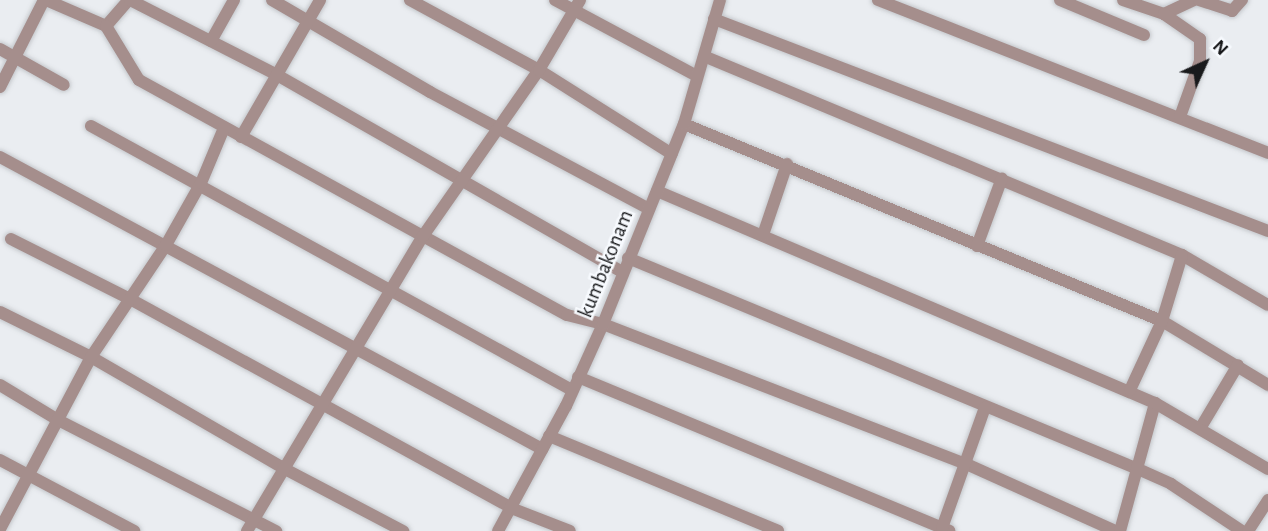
<!DOCTYPE html>
<style>
body{margin:0}
#map{position:relative;width:1268px;height:531px;overflow:hidden;background:#eaedf1;font-family:"Alegreya Sans",sans-serif}
div>[style]{position:absolute}
.roads{filter:drop-shadow(0 0 2px #c4c7cb) drop-shadow(0 0 2px #c4c7cb)}
.minor>*{height:12px;margin:-6px;padding:0 6px;transform-origin:6px;border-radius:6px;background:#a58e8c}
span{translate:-50% -50%;white-space:nowrap;text-align:center;line-height:1.15;-webkit-text-stroke:5px #f7fafe;paint-order:stroke}
.street-label{font-size:21px;color:#191a1c}
.north{position:absolute;left:1170px;top:28px;width:70px;height:70px;-webkit-text-stroke:5px #f7fafe;paint-order:stroke;rotate:45deg;font-size:19px;font-weight:700;line-height:28px;text-align:center;color:#191a1c}
.north::after{content:'';display:block;margin:auto;width:24px;height:32px;background:#191a1c;clip-path:polygon(50% 0,100% 100%,50% 72%,0 100%)}
</style>
<div id="map">
<div class="roads">
<div class="minor">
<i style="left:46px;top:0;width:65px;rotate:23.4deg"></i>
<i style="left:106px;top:26px;width:35px;rotate:-49deg"></i>
<i style="left:130px;top:0;width:165px;rotate:27deg"></i>
<i style="left:277px;top:75px;width:397px;rotate:29.7deg"></i>
<i style="left:272px;top:0;width:183px;rotate:30.2deg"></i>
<i style="left:430px;top:92px;width:248px;rotate:28.1deg"></i>
<i style="left:410px;top:0;width:147px;rotate:28.5deg"></i>
<i style="left:539px;top:70px;width:157px;rotate:32.3deg"></i>
<i style="left:555px;top:0;width:161px;rotate:28.2deg"></i>
<i style="left:878px;top:0;width:419px;rotate:21.4deg"></i>
<i style="left:1060px;top:0;width:91px;rotate:22.6deg"></i>
<i style="left:1123px;top:0;width:43px;rotate:18.9deg"></i>
<i style="left:1164px;top:14px;width:33px;rotate:-25deg"></i>
<i style="left:1199px;top:0;width:35px;rotate:18deg"></i>
<i style="left:1232px;top:11px;width:15px;rotate:-48deg"></i>
<i style="left:1164px;top:14px;width:44px;rotate:34.8deg"></i>
<i style="left:1200px;top:39px;width:22px;rotate:90deg"></i>
<i style="left:1200px;top:61px;width:59px;rotate:109.7deg"></i>
<i style="left:714px;top:19px;width:593px;rotate:20.94deg"></i>
<i style="left:106px;top:26px;width:63px;rotate:58.6deg"></i>
<i style="left:139px;top:80px;width:488px;rotate:28.8deg"></i>
<i style="left:567px;top:315px;width:37px;rotate:14deg"></i>
<i style="left:603px;top:324px;width:387px;rotate:21.1deg"></i>
<i style="left:964px;top:463px;width:166px;rotate:24.2deg"></i>
<i style="left:211px;top:41px;width:47px;rotate:-60.7deg"></i>
<i style="left:0;top:49px;width:73px;rotate:29.4deg"></i>
<i style="left:706px;top:57px;width:516px;rotate:22.59deg"></i>
<i style="left:1182px;top:255px;width:99px;rotate:30.2deg"></i>
<i style="left:0;top:87px;width:97px;rotate:-63.2deg"></i>
<i style="left:684px;top:124px;width:517px;rotate:22.4deg"></i>
<i style="left:1162px;top:321px;width:124px;rotate:31.1deg"></i>
<i style="left:91px;top:126px;width:549px;rotate:28.76deg"></i>
<i style="left:241px;top:137px;width:158px;rotate:-60deg"></i>
<i style="left:0;top:157px;width:616px;rotate:28.31deg"></i>
<i style="left:657px;top:191px;width:541px;rotate:23.06deg"></i>
<i style="left:763px;top:235px;width:75px;rotate:-71.3deg"></i>
<i style="left:11px;top:239px;width:133px;rotate:26.8deg"></i>
<i style="left:130px;top:299px;width:435px;rotate:28.7deg"></i>
<i style="left:511px;top:508px;width:63px;rotate:21.3deg"></i>
<i style="left:977px;top:246px;width:72px;rotate:-69.8deg"></i>
<i style="left:628px;top:258px;width:552px;rotate:22.48deg"></i>
<i style="left:1138px;top:469px;width:36px;rotate:24deg"></i>
<i style="left:1171px;top:484px;width:85px;rotate:33.5deg"></i>
<i style="left:0;top:312px;width:102px;rotate:26.3deg"></i>
<i style="left:91px;top:357px;width:222px;rotate:30deg"></i>
<i style="left:283px;top:468px;width:136px;rotate:27.7deg"></i>
<i style="left:578px;top:377px;width:402px;rotate:22.5deg"></i>
<i style="left:0;top:385px;width:68px;rotate:31.1deg"></i>
<i style="left:58px;top:420px;width:245px;rotate:27deg"></i>
<i style="left:1130px;top:390px;width:76px;rotate:-65.1deg"></i>
<i style="left:1162px;top:321px;width:69px;rotate:-73.1deg"></i>
<i style="left:1201px;top:427px;width:72px;rotate:-59.2deg"></i>
<i style="left:549px;top:436px;width:248px;rotate:22.5deg"></i>
<i style="left:0;top:460px;width:152px;rotate:27.9deg"></i>
<i style="left:942px;top:528px;width:128px;rotate:-70.4deg"></i>
<i style="left:0;top:529px;width:195px;rotate:-62.1deg"></i>
<i style="left:91px;top:357px;width:135px;rotate:-56.2deg"></i>
<i style="left:166px;top:245px;width:71px;rotate:-60.6deg"></i>
<i style="left:201px;top:183px;width:60px;rotate:-67.3deg"></i>
<i style="left:247px;top:531px;width:344px;rotate:-59.2deg"></i>
<i style="left:423px;top:236px;width:203px;rotate:-55.1deg"></i>
<i style="left:539px;top:70px;width:81px;rotate:-59.6deg"></i>
<i style="left:498px;top:531px;width:142px;rotate:-61.5deg"></i>
<i style="left:566px;top:406px;width:90px;rotate:-65.7deg"></i>
<i style="left:603px;top:324px;width:216px;rotate:-68deg"></i>
<i style="left:684px;top:124px;width:129px;rotate:-73.8deg"></i>
<i style="left:1120px;top:531px;width:133px;rotate:-74.7deg"></i>
<i style="left:1155px;top:403px;width:131px;rotate:30.3deg"></i>
<i style="left:1248px;top:531px;width:37px;rotate:-57deg"></i>
</div>
</div>
<div class="street-label">
<span style="left:606px;top:264px;rotate:-68deg">kumbakonam</span>
</div>
<div class="north">N</div>
</div>
